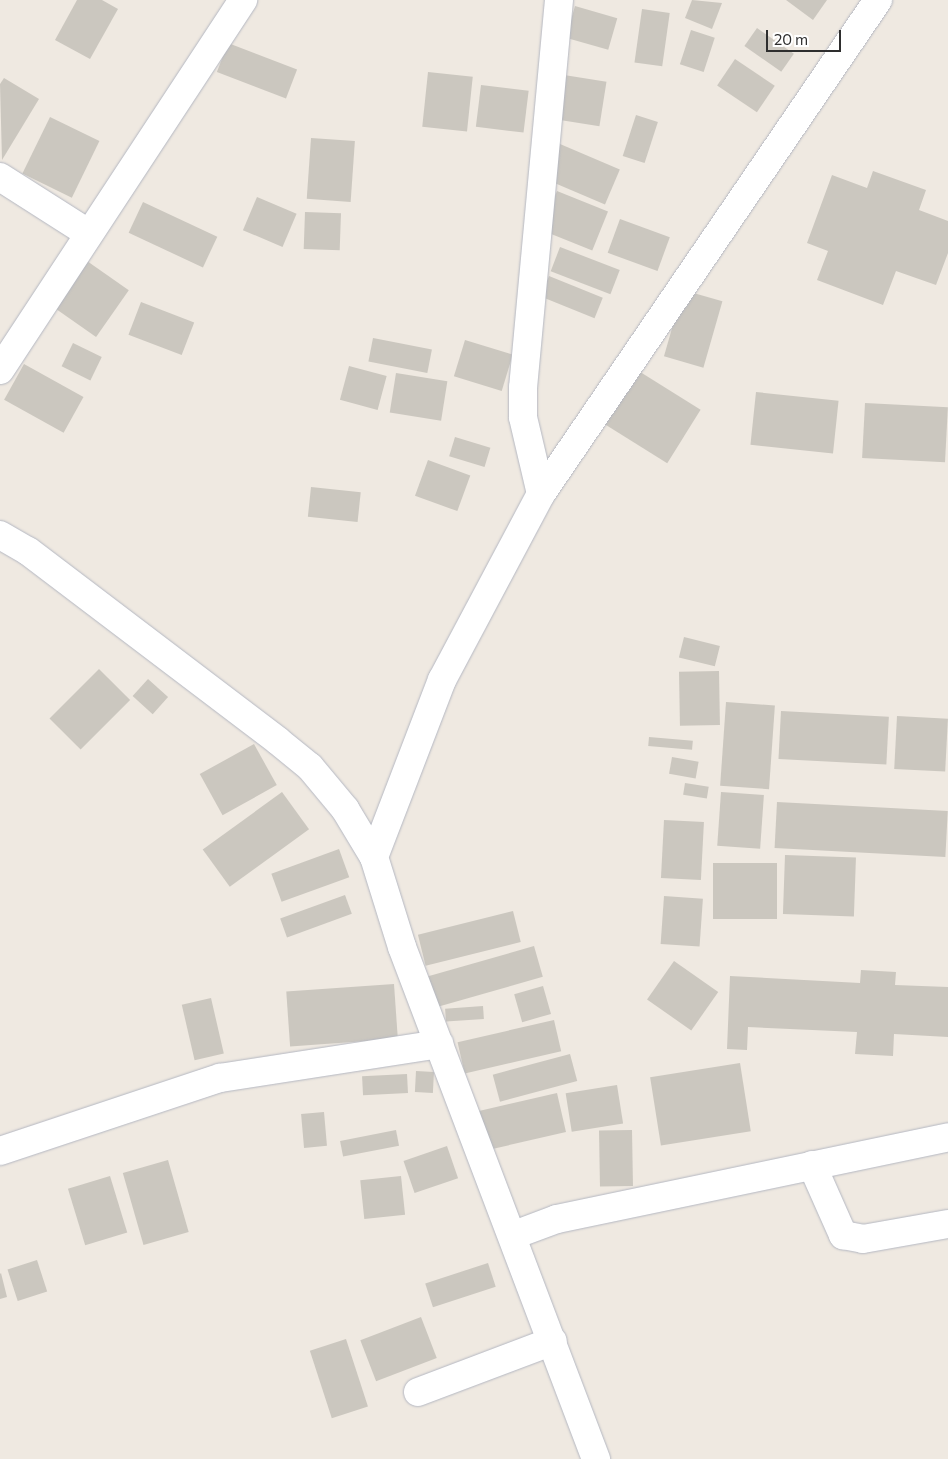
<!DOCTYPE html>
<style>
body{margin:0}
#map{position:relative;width:948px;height:1459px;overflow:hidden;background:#efe9e1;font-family:Commissioner,sans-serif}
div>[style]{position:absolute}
.building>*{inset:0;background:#cbc7bf;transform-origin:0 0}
.roads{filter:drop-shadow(0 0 1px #b4b7c1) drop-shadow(0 0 1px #b4b7c1)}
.minor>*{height:28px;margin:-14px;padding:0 14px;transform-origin:14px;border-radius:14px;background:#fff}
span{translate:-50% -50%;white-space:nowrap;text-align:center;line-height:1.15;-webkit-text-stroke:4px #fff;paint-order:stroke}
.scale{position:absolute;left:766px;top:30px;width:75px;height:22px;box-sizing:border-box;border:2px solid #2e2e2e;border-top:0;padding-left:6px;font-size:15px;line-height:18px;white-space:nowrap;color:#2e2e2e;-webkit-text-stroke:4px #fff;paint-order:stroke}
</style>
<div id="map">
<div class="building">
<i style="clip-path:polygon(77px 0,102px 0,118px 9px,90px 59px,55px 40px)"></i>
<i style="clip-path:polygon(692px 0,722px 3px,712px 29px,685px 18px)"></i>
<i style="clip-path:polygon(786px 0,827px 0,813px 20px)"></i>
<i style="left:575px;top:6px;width:44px;height:33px;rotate:16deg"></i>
<i style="left:642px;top:9px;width:28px;height:54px;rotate:8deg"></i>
<i style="left:757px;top:28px;width:45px;height:22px;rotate:35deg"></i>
<i style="left:691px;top:30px;width:25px;height:36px;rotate:18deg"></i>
<i style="left:228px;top:43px;width:74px;height:31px;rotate:21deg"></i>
<i style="left:735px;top:59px;width:48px;height:32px;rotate:34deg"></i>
<i style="left:428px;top:72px;width:45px;height:55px;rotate:6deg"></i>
<i style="left:564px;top:75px;width:43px;height:45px;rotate:9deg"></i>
<i style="clip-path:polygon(4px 78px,39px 99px,2px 160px,0 84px)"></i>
<i style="left:481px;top:85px;width:48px;height:42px;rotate:7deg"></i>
<i style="left:636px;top:115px;width:23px;height:43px;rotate:18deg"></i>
<i style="left:50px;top:117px;width:55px;height:63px;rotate:26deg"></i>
<i style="left:311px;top:138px;width:44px;height:61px;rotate:4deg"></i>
<i style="left:560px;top:144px;width:65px;height:38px;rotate:23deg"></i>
<i style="clip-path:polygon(873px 171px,926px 190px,919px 210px,948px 221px,948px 253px,936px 285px,896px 271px,883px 305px,817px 280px,828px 251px,807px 243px,832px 175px,867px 188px)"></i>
<i style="left:557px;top:191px;width:55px;height:42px;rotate:22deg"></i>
<i style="left:257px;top:197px;width:43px;height:36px;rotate:23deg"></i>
<i style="left:143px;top:202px;width:82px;height:34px;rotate:25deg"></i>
<i style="left:305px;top:212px;width:36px;height:37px;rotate:2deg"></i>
<i style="left:620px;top:219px;width:53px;height:36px;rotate:20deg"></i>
<i style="left:560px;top:247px;width:64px;height:26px;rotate:21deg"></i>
<i style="left:87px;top:261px;width:51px;height:57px;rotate:35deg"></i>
<i style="left:549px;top:276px;width:58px;height:22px;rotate:22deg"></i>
<i style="left:683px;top:290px;width:41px;height:69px;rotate:16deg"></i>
<i style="left:141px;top:302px;width:57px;height:35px;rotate:21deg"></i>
<i style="left:373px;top:338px;width:60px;height:24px;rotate:11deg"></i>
<i style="left:465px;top:340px;width:50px;height:38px;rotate:17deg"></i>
<i style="left:73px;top:343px;width:32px;height:26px;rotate:26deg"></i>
<i style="left:24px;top:364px;width:68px;height:41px;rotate:29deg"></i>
<i style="left:349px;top:366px;width:39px;height:35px;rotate:15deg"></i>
<i style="left:637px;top:370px;width:75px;height:63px;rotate:32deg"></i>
<i style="left:396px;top:373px;width:52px;height:40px;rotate:9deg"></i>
<i style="left:756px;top:392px;width:83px;height:53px;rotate:6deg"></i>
<i style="left:865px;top:403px;width:83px;height:55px;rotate:3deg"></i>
<i style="left:455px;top:437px;width:37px;height:20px;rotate:17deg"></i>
<i style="left:428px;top:460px;width:45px;height:38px;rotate:20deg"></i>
<i style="left:311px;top:487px;width:50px;height:30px;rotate:6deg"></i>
<i style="left:684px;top:637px;width:37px;height:21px;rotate:14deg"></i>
<i style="left:99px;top:669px;width:44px;height:70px;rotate:45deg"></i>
<i style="left:719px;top:671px;width:54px;height:40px;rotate:89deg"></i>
<i style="left:148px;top:679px;width:27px;height:23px;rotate:42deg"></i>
<i style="left:726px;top:702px;width:49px;height:84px;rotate:4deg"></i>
<i style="left:781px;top:711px;width:108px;height:48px;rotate:3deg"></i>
<i style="left:897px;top:716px;width:51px;height:53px;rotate:3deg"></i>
<i style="left:649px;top:737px;width:44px;height:9px;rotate:5deg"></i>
<i style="left:254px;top:744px;width:47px;height:62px;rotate:61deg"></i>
<i style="left:672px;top:757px;width:27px;height:17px;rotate:10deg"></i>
<i style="left:685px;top:783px;width:24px;height:12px;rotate:9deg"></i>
<i style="left:282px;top:792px;width:46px;height:98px;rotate:54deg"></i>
<i style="left:721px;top:792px;width:43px;height:54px;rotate:4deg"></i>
<i style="left:777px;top:802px;width:171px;height:46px;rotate:3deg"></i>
<i style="left:664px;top:820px;width:40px;height:58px;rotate:3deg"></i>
<i style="left:339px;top:849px;width:30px;height:72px;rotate:70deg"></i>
<i style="left:785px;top:855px;width:71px;height:59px;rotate:2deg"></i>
<i style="left:713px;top:863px;width:64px;height:56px"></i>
<i style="left:345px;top:895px;width:20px;height:69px;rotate:70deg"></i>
<i style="left:664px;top:896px;width:39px;height:48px;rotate:4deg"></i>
<i style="left:513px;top:911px;width:32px;height:98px;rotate:76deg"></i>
<i style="left:534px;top:946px;width:32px;height:110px;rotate:74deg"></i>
<i style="left:674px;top:961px;width:54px;height:47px;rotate:35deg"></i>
<i style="clip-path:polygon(861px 970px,896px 972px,895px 985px,948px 987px,948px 1037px,894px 1034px,893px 1056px,855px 1054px,857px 1032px,748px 1027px,747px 1050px,727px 1049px,730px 976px,860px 983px)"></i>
<i style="left:394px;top:984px;width:55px;height:108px;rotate:86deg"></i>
<i style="left:543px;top:986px;width:29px;height:30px;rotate:74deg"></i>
<i style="left:211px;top:998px;width:57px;height:30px;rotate:77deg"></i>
<i style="left:483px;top:1006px;width:13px;height:38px;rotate:86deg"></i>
<i style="left:554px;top:1020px;width:32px;height:99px;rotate:77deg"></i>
<i style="left:570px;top:1054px;width:28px;height:80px;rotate:75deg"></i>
<i style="left:740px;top:1063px;width:69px;height:91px;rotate:81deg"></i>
<i style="left:416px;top:1071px;width:18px;height:21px;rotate:3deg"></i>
<i style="left:407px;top:1074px;width:19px;height:45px;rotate:87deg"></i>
<i style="left:617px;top:1085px;width:39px;height:52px;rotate:81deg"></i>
<i style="left:557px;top:1093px;width:40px;height:80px;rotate:77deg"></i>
<i style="left:324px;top:1112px;width:34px;height:23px;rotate:85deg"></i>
<i style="left:396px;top:1130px;width:16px;height:57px;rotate:79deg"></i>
<i style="left:632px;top:1130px;width:56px;height:33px;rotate:89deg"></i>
<i style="left:447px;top:1146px;width:34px;height:46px;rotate:71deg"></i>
<i style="left:168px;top:1160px;width:75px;height:47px;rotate:74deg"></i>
<i style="left:110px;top:1176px;width:59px;height:44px;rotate:73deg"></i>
<i style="left:401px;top:1176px;width:39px;height:41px;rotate:84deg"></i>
<i style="left:37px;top:1260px;width:33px;height:31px;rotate:72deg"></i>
<i style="left:488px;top:1263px;width:25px;height:66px;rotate:72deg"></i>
<i style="clip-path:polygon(1px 1273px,7px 1297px,0 1299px,0 1274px)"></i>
<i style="left:421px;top:1317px;width:44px;height:65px;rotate:69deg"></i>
<i style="left:346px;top:1339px;width:71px;height:38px;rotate:72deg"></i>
</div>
<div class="roads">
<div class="minor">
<i style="left:0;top:177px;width:104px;rotate:32.5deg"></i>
<i style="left:0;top:370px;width:443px;rotate:-56.7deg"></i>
<i style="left:541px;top:494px;width:79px;rotate:-103.2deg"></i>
<i style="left:523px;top:417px;width:29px;rotate:-90deg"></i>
<i style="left:523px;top:388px;width:390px;rotate:-84.7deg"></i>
<i style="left:0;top:535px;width:32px;rotate:30deg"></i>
<i style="left:28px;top:551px;width:314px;rotate:37.2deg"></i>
<i style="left:278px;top:741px;width:41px;rotate:39.1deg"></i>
<i style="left:310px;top:767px;width:55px;rotate:50.2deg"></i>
<i style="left:345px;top:809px;width:56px;rotate:58.9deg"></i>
<i style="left:374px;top:857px;width:94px;rotate:72.7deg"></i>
<i style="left:402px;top:947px;width:548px;rotate:69.25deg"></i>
<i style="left:374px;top:857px;width:190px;rotate:-69deg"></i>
<i style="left:442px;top:680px;width:211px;rotate:-62deg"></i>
<i style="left:541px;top:494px;width:598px;rotate:-55.7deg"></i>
<i style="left:0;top:1151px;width:232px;rotate:-18.4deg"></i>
<i style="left:220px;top:1078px;width:222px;rotate:-8.8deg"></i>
<i style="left:812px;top:1165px;width:77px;rotate:66.1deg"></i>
<i style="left:843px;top:1235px;width:20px;rotate:11deg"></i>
<i style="left:863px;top:1239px;width:86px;rotate:-10deg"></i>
<i style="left:514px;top:1235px;width:46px;rotate:-20.4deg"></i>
<i style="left:557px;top:1219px;width:400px;rotate:-11.8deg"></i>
<i style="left:418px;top:1392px;width:144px;rotate:-20.7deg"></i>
</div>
</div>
<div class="scale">20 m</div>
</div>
